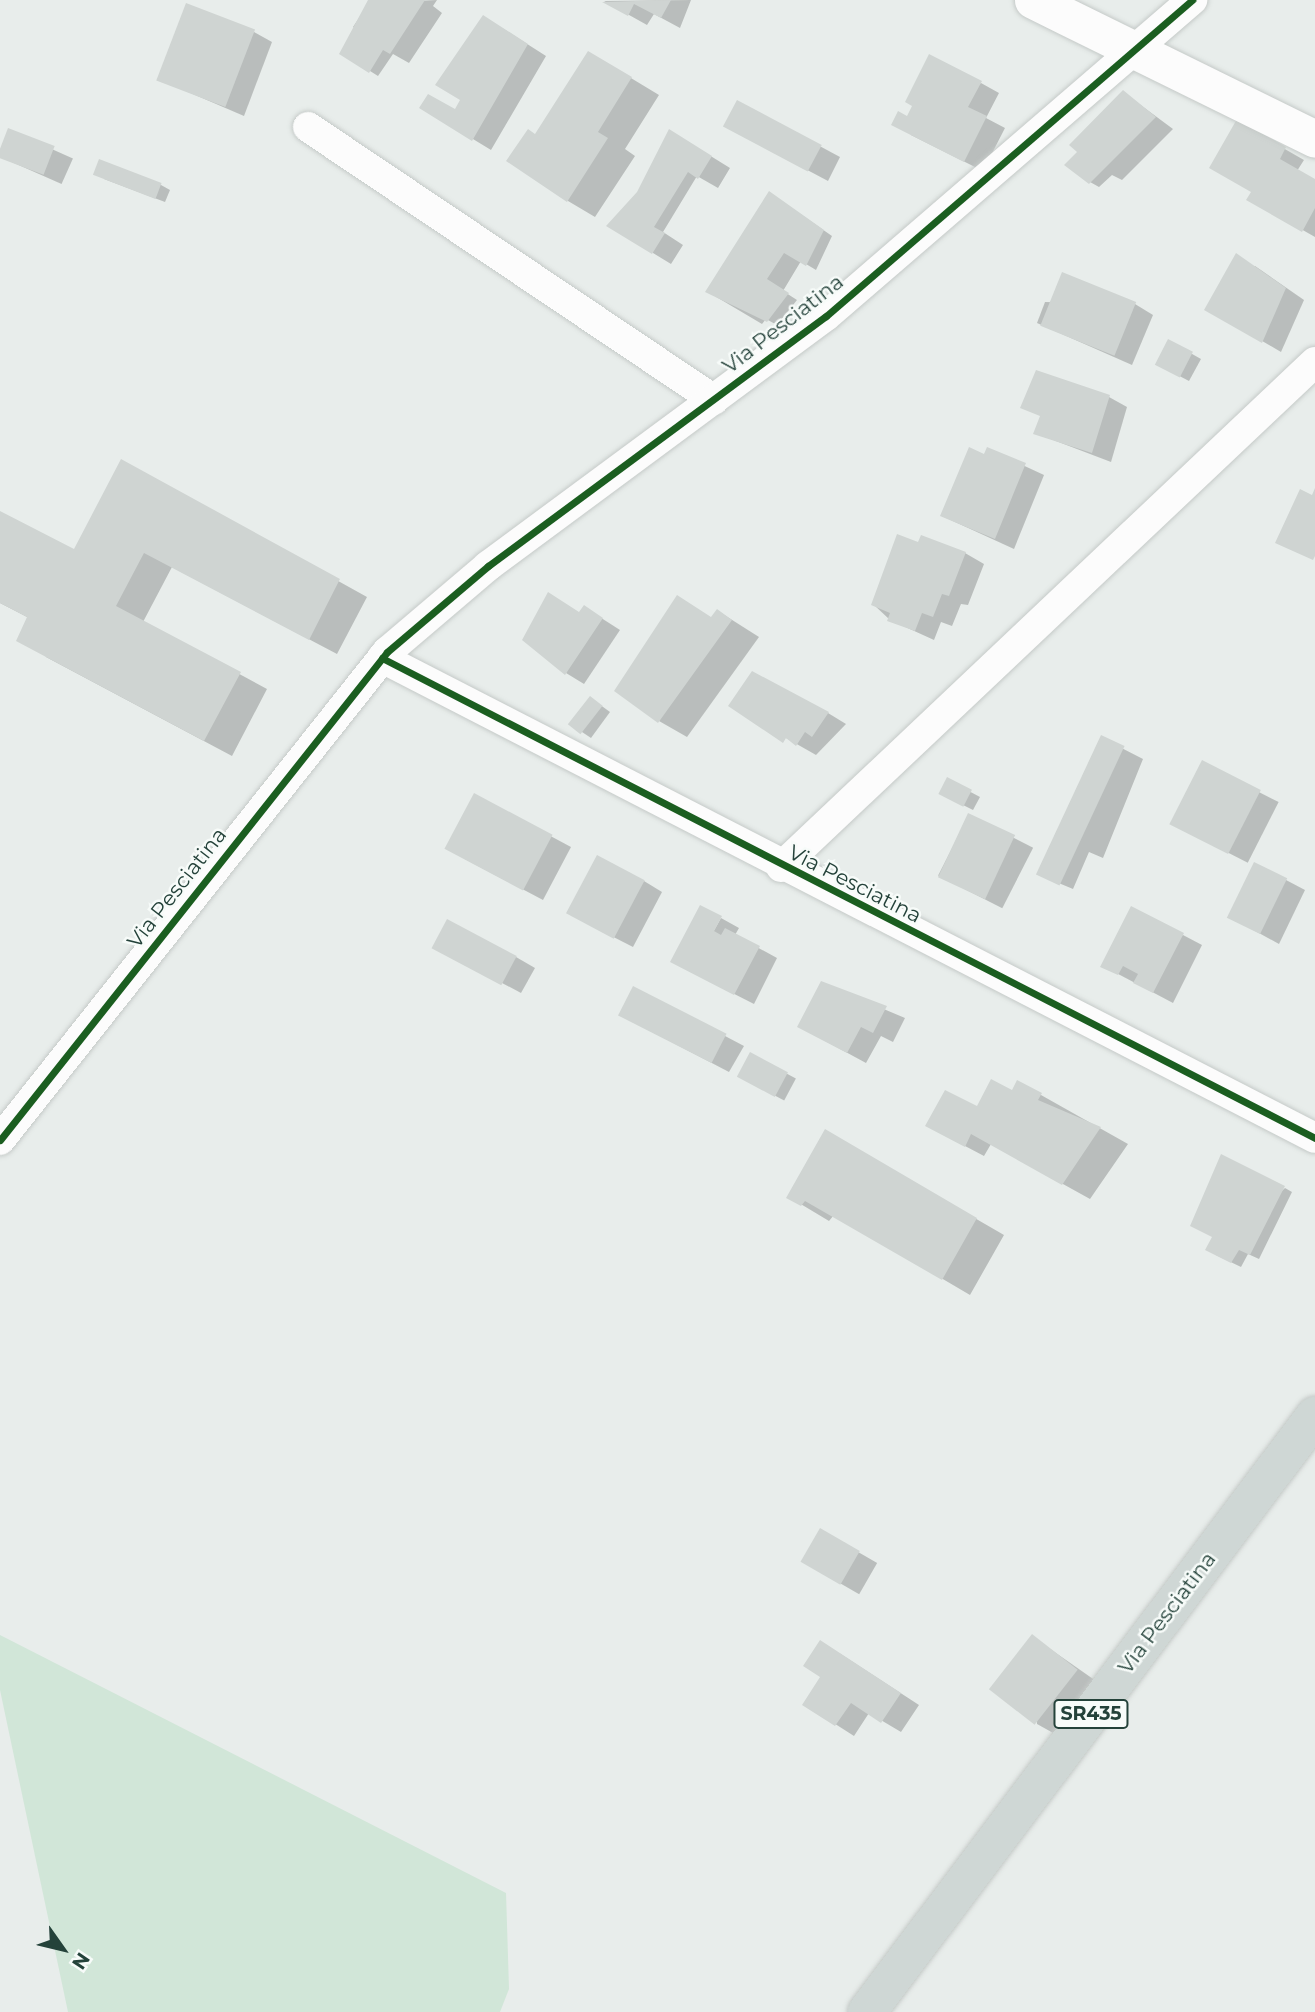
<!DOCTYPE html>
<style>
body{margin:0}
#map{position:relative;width:1315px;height:2012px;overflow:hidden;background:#e8edeb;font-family:Montserrat,sans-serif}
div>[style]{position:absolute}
.green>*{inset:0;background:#d1e6d8}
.shadow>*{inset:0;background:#0003;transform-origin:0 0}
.building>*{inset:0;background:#cfd4d2;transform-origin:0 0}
.roads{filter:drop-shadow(0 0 2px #c5cac8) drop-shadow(0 0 2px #c5cac8)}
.minor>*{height:30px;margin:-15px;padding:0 15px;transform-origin:15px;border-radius:15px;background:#fcfcfc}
.tertiary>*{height:37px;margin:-18.5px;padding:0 18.5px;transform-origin:18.5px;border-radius:18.5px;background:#fcfcfc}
.primary>*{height:38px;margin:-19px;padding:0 19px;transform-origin:19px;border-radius:19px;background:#cfd7d5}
.cycleway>*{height:7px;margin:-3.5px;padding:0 3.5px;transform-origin:3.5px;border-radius:3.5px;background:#1b5e20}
span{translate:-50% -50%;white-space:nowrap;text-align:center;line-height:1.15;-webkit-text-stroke:5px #f7fbf9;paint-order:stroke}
.shield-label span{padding:2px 5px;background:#f7fbf9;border:2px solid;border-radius:5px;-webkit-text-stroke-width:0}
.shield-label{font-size:19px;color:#24423a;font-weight:700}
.street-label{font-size:21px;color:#24423a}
.north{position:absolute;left:28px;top:1914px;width:70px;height:70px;-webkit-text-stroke:5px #f7fbf9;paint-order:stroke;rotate:124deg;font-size:19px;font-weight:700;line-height:28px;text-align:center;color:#24423a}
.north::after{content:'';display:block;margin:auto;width:24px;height:32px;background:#24423a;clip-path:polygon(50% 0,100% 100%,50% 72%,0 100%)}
</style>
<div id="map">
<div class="green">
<i style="clip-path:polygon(0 1635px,506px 1893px,509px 1989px,500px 2012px,68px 2012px,0 1690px)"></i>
</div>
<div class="shadow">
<i style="clip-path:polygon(437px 0,433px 6px,442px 13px,409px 63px,393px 54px,378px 76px,370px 71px,367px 37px,353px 27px,369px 3px)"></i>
<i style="clip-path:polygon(691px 0,680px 28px,654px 14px,647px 25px,604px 1px)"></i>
<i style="clip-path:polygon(502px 28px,546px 56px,491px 150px,422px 108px,455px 111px)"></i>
<i style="clip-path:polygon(254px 32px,272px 42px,244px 116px,158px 79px)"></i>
<i style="clip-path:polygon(616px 69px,659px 95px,625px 149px,635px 156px,595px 217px,568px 201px,536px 136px)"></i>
<i style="clip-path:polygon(981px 83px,999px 93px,986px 118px,1005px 128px,983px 171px,911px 135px,908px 118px)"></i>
<i style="clip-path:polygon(1123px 92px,1173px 129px,1122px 180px,1112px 175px,1099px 187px,1090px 182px,1081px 151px)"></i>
<i style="clip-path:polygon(738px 102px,840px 157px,828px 181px,743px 136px)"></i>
<i style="clip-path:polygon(1238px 122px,1304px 160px,1297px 171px,1315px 181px,1315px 237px,1248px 199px,1253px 191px)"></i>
<i style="left:9px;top:130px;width:70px;height:28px;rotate:24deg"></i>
<i style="clip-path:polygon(688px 142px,730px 168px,718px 188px,697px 176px,663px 232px,683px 245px,671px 264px,653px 253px,639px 192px)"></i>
<i style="clip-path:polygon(104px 179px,161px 185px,170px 190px,165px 202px)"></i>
<i style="clip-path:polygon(770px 193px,832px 236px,816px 270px,801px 261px,783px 291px,797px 300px,777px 325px,766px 319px,762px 324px,708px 292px)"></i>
<i style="clip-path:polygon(1255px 266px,1304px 300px,1281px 352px,1207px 309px)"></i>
<i style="clip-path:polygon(1045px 302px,1135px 304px,1153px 315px,1132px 365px,1037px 323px)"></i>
<i style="clip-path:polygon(1169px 341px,1201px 359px,1189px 381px,1166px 369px)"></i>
<i style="clip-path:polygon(1109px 397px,1127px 407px,1111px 462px,1035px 433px)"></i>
<i style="clip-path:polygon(988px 449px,1044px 475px,1014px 549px,942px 516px)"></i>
<i style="clip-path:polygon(122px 461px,367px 597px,337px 654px,172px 567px,143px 622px,267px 689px,232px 756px,46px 657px,29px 618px,0 603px,0 512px,75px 552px)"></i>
<i style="clip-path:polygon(965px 553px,984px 564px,968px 605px,961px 604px,952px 626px,941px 622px,934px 640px,890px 620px,873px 604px)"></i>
<i style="clip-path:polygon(584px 607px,620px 630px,584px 684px,566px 673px)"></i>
<i style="clip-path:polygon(718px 611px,759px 637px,687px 737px,659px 721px)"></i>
<i style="clip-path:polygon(599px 704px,610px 712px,591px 738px,570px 724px)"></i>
<i style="clip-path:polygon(730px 706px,828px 713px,846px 724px,816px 755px)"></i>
<i style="clip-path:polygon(1102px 738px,1143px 759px,1103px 858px,1089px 852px,1073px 889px,1049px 879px)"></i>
<i style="left:1202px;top:763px;width:86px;height:68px;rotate:27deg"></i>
<i style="clip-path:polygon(948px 780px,980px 797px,973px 810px,949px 798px)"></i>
<i style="clip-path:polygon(474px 795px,571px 847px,543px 900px,465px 859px)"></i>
<i style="left:969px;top:815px;width:72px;height:68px;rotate:27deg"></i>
<i style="clip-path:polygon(1286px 880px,1305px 890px,1279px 944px,1228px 916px)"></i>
<i style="clip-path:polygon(644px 881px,662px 892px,633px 947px,588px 924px)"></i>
<i style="clip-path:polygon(721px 918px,739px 928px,735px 935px,777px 958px,754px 1004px,691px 972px)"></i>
<i style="clip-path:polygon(1183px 935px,1202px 945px,1173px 1003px,1103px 966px)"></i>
<i style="clip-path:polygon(453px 957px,516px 957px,535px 968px,521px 993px)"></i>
<i style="clip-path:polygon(822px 983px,905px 1018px,893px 1042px,881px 1036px,866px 1063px,818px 1037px)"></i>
<i style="clip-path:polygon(634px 988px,744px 1046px,729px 1072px,639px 1025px)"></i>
<i style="left:750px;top:1054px;width:52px;height:25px;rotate:28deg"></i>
<i style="clip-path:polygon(1013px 1092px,1041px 1095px,1128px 1144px,1090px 1199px,991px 1144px,984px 1156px,946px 1136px)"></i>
<i style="clip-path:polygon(826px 1132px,1004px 1235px,970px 1295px,834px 1215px,829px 1221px,789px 1197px)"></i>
<i style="clip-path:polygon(1285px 1188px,1292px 1192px,1259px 1259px,1248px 1254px,1241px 1267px,1216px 1255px)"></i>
<i style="left:820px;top:1530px;width:66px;height:36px;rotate:30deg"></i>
<i style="clip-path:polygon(1033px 1637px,1096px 1681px,1055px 1734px,1037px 1724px)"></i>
<i style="clip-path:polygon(839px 1653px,919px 1705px,901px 1732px,869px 1713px,854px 1736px,804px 1704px)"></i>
</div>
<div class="building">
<i style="clip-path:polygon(368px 0,425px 0,390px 54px,383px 50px,369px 73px,339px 54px)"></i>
<i style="clip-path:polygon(671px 0,661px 18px,634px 4px,628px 16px,602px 2px)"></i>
<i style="left:186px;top:3px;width:74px;height:83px;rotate:21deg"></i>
<i style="clip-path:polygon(483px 15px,528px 44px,472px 141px,419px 108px,428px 94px,455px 109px,460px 100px,435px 85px)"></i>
<i style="clip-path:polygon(588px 51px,632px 77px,598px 132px,608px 138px,567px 202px,506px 161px,528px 129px,535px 134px)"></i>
<i style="clip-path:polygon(929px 54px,982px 81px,968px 107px,987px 116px,964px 162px,891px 125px,898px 111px,907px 116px,912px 106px,905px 102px)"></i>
<i style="clip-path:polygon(1123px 90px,1156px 117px,1089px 184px,1064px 165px,1077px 152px,1069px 145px)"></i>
<i style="left:737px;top:100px;width:96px;height:30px;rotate:28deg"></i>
<i style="clip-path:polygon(1237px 119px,1286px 147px,1280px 159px,1315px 179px,1315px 208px,1302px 232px,1246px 200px,1251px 192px,1209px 168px)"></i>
<i style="left:8px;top:128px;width:50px;height:31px;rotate:21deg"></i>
<i style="clip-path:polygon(669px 129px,712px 156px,698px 179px,688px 172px,654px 227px,665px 233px,652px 254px,606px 226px,637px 192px)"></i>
<i style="left:99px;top:159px;width:67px;height:17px;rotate:21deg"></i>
<i style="clip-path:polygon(769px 191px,824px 230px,806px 266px,784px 253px,767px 279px,789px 293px,767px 322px,705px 292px)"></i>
<i style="clip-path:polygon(1236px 253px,1286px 288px,1262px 343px,1204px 310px)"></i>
<i style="left:1062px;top:272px;width:80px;height:58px;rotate:22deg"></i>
<i style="left:1168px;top:339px;width:28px;height:29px;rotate:27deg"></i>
<i style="clip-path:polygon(1036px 370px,1110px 395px,1092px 453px,1033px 434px,1040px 416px,1020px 408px)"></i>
<i style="clip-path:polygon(969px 447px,984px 454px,987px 447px,1026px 463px,995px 539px,940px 516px)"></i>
<i style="clip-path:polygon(121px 459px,340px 579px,309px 640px,144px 553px,116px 606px,241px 672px,204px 741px,16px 641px,27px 617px,0 603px,0 511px,74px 549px)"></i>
<i style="clip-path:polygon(1315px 488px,1315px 556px,1313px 560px,1275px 543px,1300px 489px,1312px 495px)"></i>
<i style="clip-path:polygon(897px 534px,918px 542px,921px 535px,966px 552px,949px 596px,942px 594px,933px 617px,922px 613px,915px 631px,887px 621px,890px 613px,871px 605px)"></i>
<i style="clip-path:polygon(548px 592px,579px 612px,584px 605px,603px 618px,565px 675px,522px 640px)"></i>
<i style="clip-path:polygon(677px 595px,711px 617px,717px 609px,732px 620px,658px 723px,614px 691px)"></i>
<i style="clip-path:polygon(752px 671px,829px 712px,812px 737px,805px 732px,796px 746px,786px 738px,783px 743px,728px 706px)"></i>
<i style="left:590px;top:696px;width:16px;height:36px;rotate:38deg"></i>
<i style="left:1101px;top:735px;width:26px;height:154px;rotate:25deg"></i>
<i style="left:1202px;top:760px;width:66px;height:72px;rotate:27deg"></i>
<i style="left:947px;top:777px;width:28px;height:19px;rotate:27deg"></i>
<i style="left:474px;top:793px;width:89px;height:63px;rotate:28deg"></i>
<i style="left:968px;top:813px;width:52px;height:71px;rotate:25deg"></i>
<i style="left:597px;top:855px;width:54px;height:66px;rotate:28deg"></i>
<i style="left:1254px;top:862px;width:37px;height:62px;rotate:26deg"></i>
<i style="clip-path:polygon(700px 905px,722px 916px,714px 931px,721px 935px,725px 928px,760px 946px,734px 995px,670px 962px)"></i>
<i style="clip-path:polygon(1131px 906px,1184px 933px,1153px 993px,1133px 983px,1138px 974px,1123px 966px,1118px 975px,1100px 967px)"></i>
<i style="left:447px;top:919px;width:79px;height:33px;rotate:28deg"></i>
<i style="clip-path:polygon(821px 981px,887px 1006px,873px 1033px,861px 1027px,847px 1053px,797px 1027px)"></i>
<i style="left:633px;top:986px;width:105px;height:33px;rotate:27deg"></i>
<i style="left:750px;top:1052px;width:43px;height:28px;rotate:28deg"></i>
<i style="clip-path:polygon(991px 1079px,1012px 1090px,1017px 1080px,1042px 1093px,1038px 1100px,1101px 1127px,1062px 1185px,971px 1134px,965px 1147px,925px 1126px,945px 1090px,977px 1106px)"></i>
<i style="clip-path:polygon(825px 1129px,977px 1218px,942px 1280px,805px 1201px,801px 1206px,786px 1198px)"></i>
<i style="clip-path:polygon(1221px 1154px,1285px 1186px,1250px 1255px,1239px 1250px,1231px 1263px,1205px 1250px,1212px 1237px,1190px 1226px)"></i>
<i style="left:820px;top:1528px;width:46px;height:39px;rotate:30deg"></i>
<i style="left:1032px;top:1634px;width:58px;height:70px;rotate:38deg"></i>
<i style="clip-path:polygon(820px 1640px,901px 1693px,881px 1723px,851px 1703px,835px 1726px,802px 1705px,820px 1677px,803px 1666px)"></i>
</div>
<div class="roads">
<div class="minor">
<i style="left:308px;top:127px;width:489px;rotate:33.9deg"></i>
<i style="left:382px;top:658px;width:1049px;rotate:27.22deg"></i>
<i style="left:781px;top:867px;width:735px;rotate:-43.4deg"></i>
<i style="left:0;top:1140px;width:623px;rotate:-51.58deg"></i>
<i style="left:387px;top:652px;width:133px;rotate:-40.4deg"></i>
<i style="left:488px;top:566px;width:420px;rotate:-36.5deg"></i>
<i style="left:826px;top:316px;width:484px;rotate:-40.8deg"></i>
</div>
<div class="tertiary">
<i style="left:1033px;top:0;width:314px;rotate:26.2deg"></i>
</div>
<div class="primary">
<i style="left:867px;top:2012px;width:746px;rotate:-53.07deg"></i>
</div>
</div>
<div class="cycleway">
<i style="left:382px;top:658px;width:1049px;rotate:27.22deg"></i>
<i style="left:0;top:1140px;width:623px;rotate:-51.58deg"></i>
<i style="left:387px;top:652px;width:133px;rotate:-40.4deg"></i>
<i style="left:488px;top:566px;width:420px;rotate:-36.5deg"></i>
<i style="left:826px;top:316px;width:484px;rotate:-40.8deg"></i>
</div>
<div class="shield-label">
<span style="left:1091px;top:1714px">SR435</span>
</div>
<div class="street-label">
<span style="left:783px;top:324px;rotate:-38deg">Via Pesciatina</span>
<span style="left:855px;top:884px;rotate:27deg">Via Pesciatina</span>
<span style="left:177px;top:888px;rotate:-52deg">Via Pesciatina</span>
<span style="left:1167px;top:1613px;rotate:-53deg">Via Pesciatina</span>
</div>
<div class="north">N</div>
</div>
